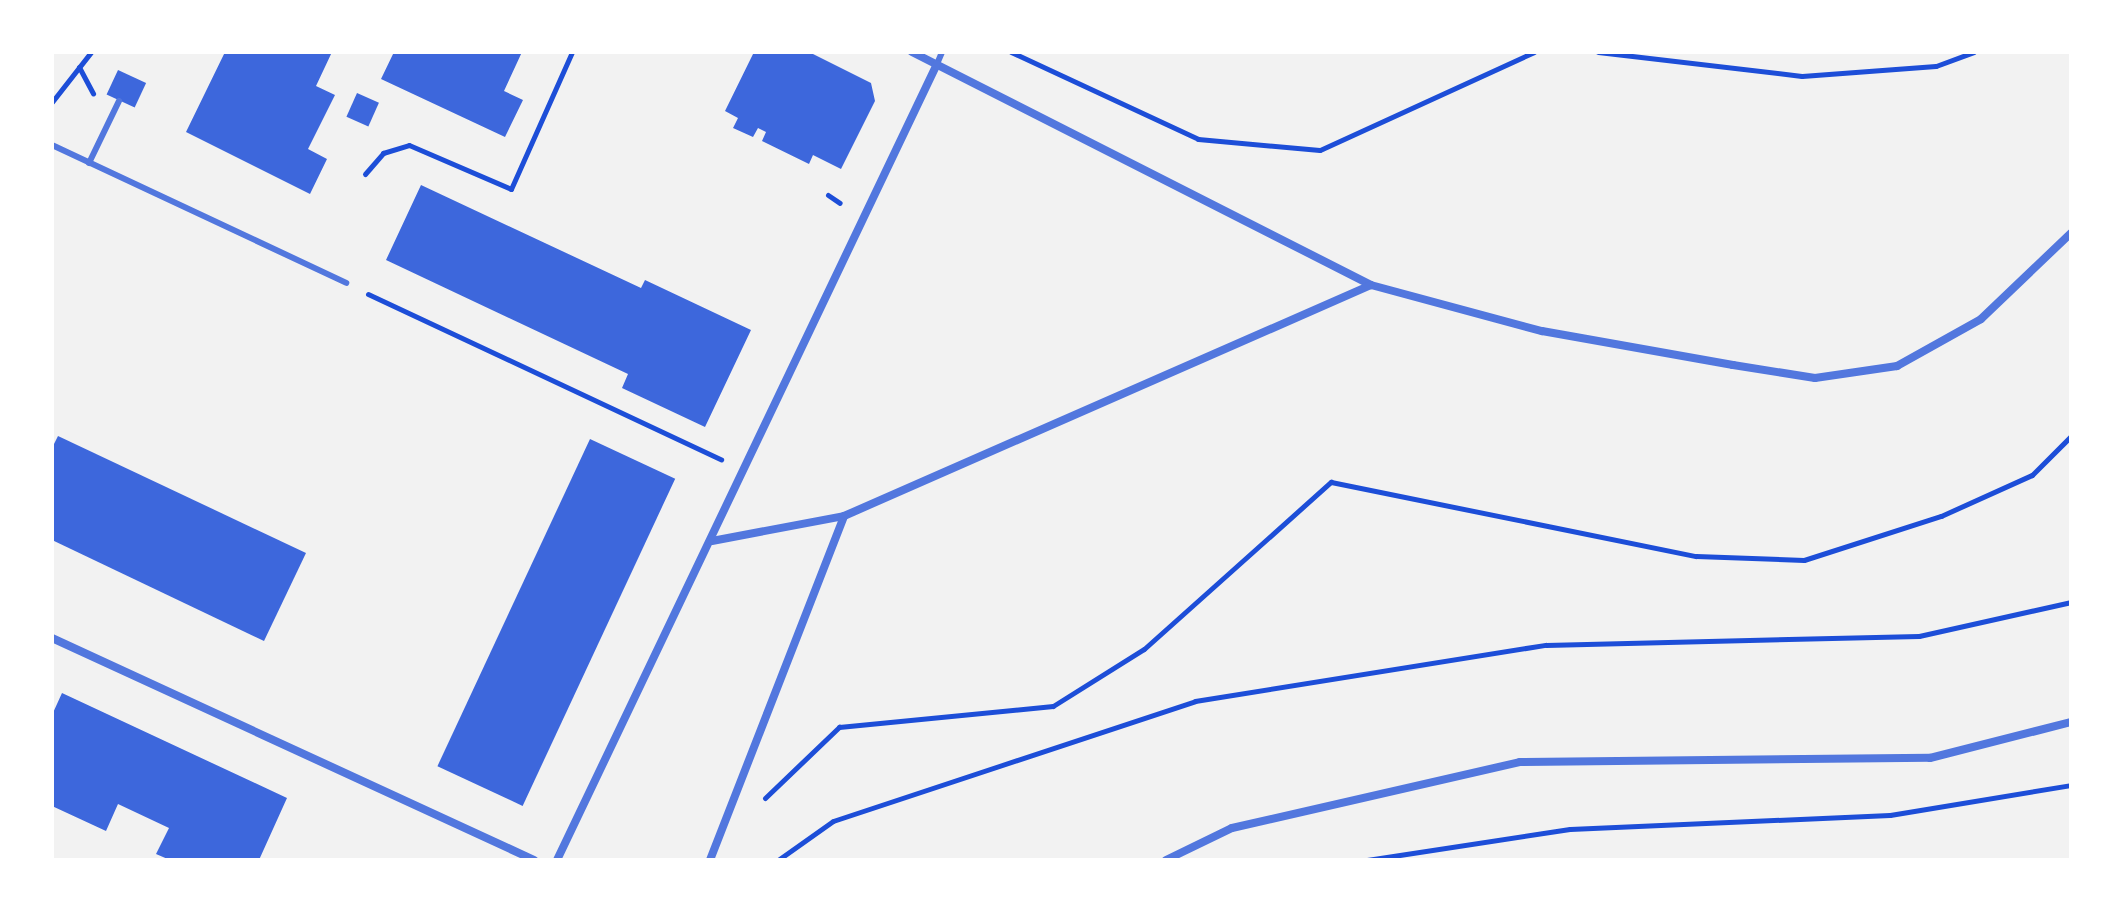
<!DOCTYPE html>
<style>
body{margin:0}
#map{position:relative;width:2123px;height:912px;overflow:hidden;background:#f2f2f2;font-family:Ubuntu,sans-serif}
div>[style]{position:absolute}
.building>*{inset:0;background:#3d67dc;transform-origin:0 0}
.path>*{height:5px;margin:-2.5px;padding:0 2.5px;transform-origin:2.5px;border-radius:2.5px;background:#1d4ed8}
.service>*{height:6px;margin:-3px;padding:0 3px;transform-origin:3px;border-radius:3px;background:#5277de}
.minor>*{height:8px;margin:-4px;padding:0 4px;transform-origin:4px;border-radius:4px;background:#5277de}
span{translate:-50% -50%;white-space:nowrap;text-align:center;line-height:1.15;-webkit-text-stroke:8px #fff;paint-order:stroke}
.frame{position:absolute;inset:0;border:54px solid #fff;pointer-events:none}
</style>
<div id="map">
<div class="building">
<i style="clip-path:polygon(225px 52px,332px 52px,316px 86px,335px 95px,308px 149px,327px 159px,310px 194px,186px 132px)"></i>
<i style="clip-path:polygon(394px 52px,522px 52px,504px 91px,523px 100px,505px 137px,381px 79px)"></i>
<i style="clip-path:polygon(754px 52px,809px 52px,871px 83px,875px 101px,841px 169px,813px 155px,809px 164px,762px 141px,766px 132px,758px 128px,753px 137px,733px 128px,738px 118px,725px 111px)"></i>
<i style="left:118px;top:70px;width:31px;height:27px;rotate:25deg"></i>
<i style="left:357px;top:93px;width:24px;height:26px;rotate:24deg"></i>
<i style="clip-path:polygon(421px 185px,641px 288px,645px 280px,751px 330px,705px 427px,622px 388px,628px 374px,386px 260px)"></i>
<i style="clip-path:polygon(58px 436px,306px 553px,264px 641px,52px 540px,52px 448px)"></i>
<i style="left:590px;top:439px;width:94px;height:361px;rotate:25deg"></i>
<i style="clip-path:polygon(62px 693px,287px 798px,259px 860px,170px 860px,156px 854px,169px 828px,118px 804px,106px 831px,52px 806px,52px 715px)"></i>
</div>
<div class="path">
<i style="left:1011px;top:52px;width:206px;rotate:24.9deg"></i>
<i style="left:1198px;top:139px;width:122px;rotate:5.2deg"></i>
<i style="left:1320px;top:150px;width:235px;rotate:-24.6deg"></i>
<i style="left:1598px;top:52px;width:205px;rotate:6.7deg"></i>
<i style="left:1802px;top:76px;width:134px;rotate:-4.3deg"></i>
<i style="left:1936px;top:66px;width:40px;rotate:-20.2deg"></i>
<i style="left:79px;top:67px;width:30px;rotate:62deg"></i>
<i style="left:52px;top:102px;width:63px;rotate:-52deg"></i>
<i style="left:365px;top:174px;width:28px;rotate:-49deg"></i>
<i style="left:383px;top:153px;width:27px;rotate:-17deg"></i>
<i style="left:409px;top:145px;width:111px;rotate:23.3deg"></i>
<i style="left:511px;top:189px;width:150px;rotate:-66deg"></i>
<i style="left:828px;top:195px;width:14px;rotate:34deg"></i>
<i style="left:368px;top:294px;width:390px;rotate:25.1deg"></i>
<i style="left:765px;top:798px;width:103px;rotate:-43.8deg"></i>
<i style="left:839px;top:727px;width:215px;rotate:-5.6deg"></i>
<i style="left:1053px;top:706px;width:107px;rotate:-32.1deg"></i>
<i style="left:1144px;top:649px;width:251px;rotate:-41.8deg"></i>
<i style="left:1331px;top:482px;width:372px;rotate:11.5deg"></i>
<i style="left:1696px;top:556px;width:108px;rotate:2.1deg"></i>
<i style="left:1804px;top:560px;width:144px;rotate:-17.8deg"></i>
<i style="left:1941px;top:516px;width:100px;rotate:-24.3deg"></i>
<i style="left:2032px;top:475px;width:55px;rotate:-45deg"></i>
<i style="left:778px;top:860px;width:67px;rotate:-35.3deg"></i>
<i style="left:833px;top:821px;width:381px;rotate:-18.3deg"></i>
<i style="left:1195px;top:701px;width:355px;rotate:-9.1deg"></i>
<i style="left:1546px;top:645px;width:373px;rotate:-1.4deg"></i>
<i style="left:1919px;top:636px;width:156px;rotate:-12.6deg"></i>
<i style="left:1367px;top:860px;width:205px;rotate:-8.7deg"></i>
<i style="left:1570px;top:829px;width:320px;rotate:-2.5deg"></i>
<i style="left:1890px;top:815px;width:183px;rotate:-9.4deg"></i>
</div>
<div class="service">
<i style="left:937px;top:64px;width:13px;rotate:-67deg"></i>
<i style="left:52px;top:145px;width:325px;rotate:25.1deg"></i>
<i style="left:89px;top:163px;width:69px;rotate:-64.2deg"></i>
</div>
<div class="minor">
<i style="left:912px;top:52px;width:515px;rotate:26.91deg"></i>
<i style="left:1371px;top:285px;width:177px;rotate:15.1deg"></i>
<i style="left:1542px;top:331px;width:194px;rotate:10.1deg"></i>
<i style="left:1733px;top:365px;width:83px;rotate:9deg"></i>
<i style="left:1815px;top:378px;width:83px;rotate:-8.3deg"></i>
<i style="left:1897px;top:366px;width:96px;rotate:-29.2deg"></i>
<i style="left:1981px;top:319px;width:124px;rotate:-43.7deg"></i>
<i style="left:712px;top:541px;width:134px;rotate:-10.7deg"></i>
<i style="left:844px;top:516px;width:575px;rotate:-23.67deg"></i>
<i style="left:52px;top:638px;width:531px;rotate:24.73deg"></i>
<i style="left:557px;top:860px;width:882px;rotate:-64.48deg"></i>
<i style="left:710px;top:860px;width:369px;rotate:-68.7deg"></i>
<i style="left:1166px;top:860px;width:73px;rotate:-25.9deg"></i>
<i style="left:1232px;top:828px;width:295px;rotate:-12.9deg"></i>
<i style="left:1520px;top:762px;width:410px;rotate:-0.6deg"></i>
<i style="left:1930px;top:758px;width:146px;rotate:-14.3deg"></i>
</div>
<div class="frame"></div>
</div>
